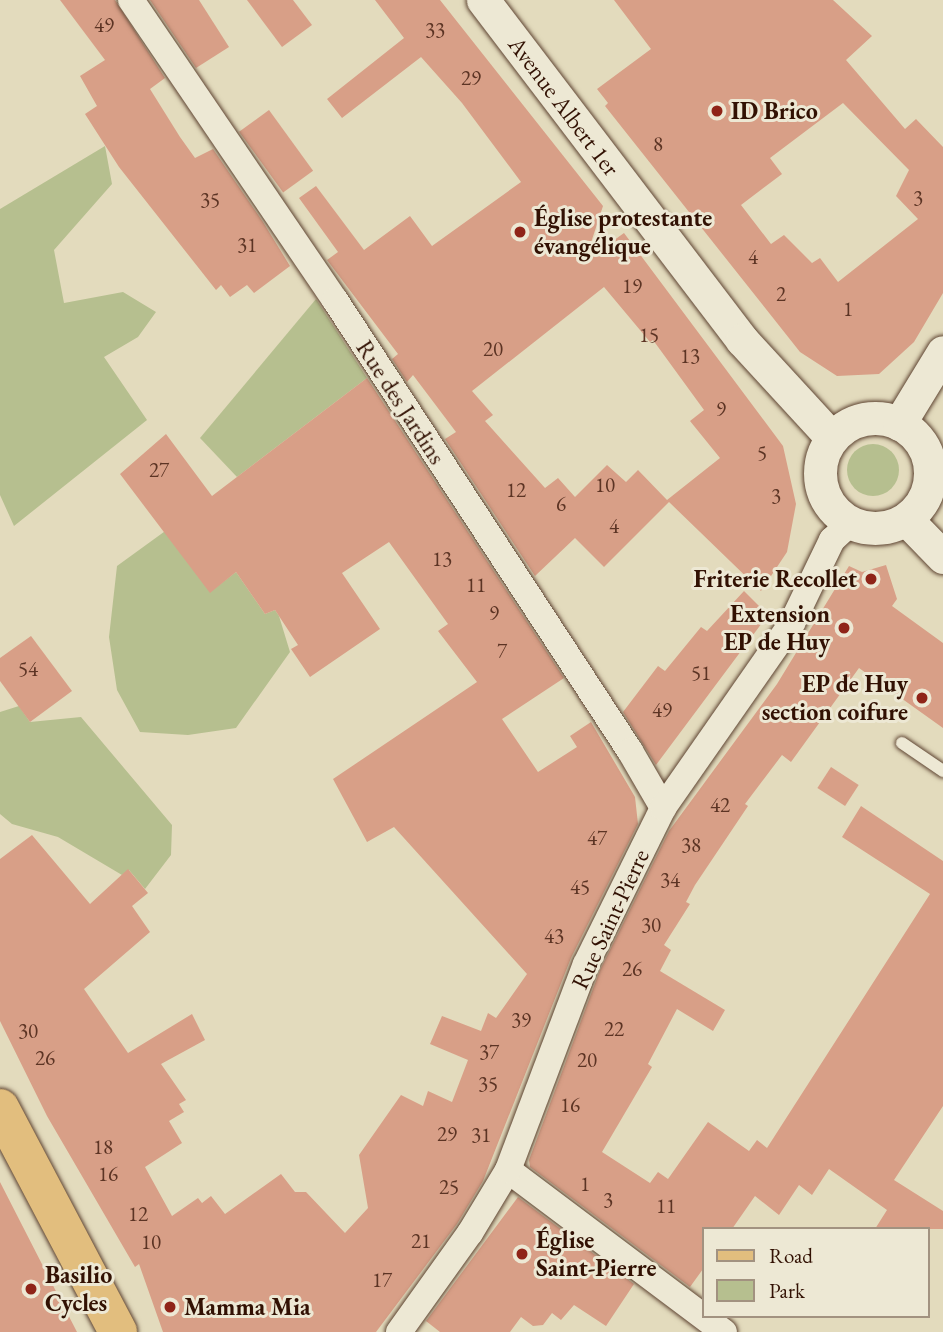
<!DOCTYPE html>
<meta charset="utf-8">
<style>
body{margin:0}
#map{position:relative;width:943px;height:1332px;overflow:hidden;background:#e3dbbd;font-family:"EB Garamond",serif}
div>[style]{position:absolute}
.green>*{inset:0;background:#b6bf8f}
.round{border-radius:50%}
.building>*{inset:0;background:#d89f87;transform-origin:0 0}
.roads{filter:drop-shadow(0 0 2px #5e4432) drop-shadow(0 0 2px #5e4432)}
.service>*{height:12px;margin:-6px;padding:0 6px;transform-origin:6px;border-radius:6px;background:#ede8d4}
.minor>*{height:26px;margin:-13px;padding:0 13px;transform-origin:13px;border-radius:13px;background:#ede8d4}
.tertiary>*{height:33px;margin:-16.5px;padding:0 16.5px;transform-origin:16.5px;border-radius:16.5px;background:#ede8d4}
.tertiary>.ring{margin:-16.5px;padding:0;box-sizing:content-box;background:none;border:33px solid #ede8d4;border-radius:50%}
.primary>*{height:38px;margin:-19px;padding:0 19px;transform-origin:19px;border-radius:19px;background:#e2be7e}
.dots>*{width:19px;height:19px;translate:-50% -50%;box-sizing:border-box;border:4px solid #ede8d4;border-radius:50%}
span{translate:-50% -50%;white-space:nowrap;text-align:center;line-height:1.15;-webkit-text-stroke:6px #ede8d4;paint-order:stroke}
.number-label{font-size:21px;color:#5c3424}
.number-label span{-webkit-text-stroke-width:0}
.street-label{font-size:24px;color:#321103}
.poi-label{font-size:24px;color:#321103;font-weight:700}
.left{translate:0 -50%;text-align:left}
.right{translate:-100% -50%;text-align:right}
.legend{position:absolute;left:702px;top:1227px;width:228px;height:91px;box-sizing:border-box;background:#ede8d4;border:2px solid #a29280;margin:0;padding:9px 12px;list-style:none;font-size:21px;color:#321103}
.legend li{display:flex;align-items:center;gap:14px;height:35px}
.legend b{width:35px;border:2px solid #a29280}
</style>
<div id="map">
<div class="green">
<i style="clip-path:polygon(105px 146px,112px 184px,54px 250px,64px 303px,123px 292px,156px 312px,138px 337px,104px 357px,147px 420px,14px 526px,0 495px,0 209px)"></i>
<i style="clip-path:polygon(316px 299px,367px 378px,237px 477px,200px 438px)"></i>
<i class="round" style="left:847px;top:444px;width:52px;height:52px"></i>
<i style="clip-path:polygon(168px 529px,210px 592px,236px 572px,265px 614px,275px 610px,279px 616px,290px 652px,236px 728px,188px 735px,140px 732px,117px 690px,109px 637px,117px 566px)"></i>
<i style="clip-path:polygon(19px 706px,30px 722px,81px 717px,172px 825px,171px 855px,145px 889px,129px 870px,122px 875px,58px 837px,12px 824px,0 814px,0 712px)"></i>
</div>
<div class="building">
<i style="clip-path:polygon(60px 0,115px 0,165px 78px,150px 89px,180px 137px,195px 158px,213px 149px,263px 222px,290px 266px,254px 293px,247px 285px,230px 297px,221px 285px,216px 290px,119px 167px,85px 114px,97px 106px,80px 76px,105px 60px)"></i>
<i style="clip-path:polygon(150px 0,199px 0,229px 47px,196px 68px)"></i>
<i style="clip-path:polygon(247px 0,293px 0,312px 25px,282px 47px)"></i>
<i style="clip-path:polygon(evenodd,375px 0,440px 0,603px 206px,585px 261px,624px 233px,783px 446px,796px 504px,787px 552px,761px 591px,669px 502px,604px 567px,575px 538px,535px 576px,445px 439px,456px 432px,413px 375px,407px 382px,392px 359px,398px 354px,327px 260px,338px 252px,299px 198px,316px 186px,364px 250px,410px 216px,432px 246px,521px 182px,462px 103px,421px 57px,342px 118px,327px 99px,404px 38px,375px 0,604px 287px,650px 342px,653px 340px,704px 410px,690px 421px,720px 458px,667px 500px,638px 470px,626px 482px,607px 465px,575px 497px,558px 478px,545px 488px,485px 421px,493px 415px,472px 391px,604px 287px)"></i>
<i style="clip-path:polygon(evenodd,614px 0,833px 0,872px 36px,846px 60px,905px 129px,916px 119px,943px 147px,943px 293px,914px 342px,879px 374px,837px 376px,800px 352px,605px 106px,608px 103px,597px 89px,651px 49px,614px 0,843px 103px,909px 170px,896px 196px,918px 219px,838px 282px,820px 258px,812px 263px,784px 235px,771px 244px,741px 205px,782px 174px,770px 158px,843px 103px)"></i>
<i style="left:269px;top:110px;width:75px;height:37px;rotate:54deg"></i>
<i style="clip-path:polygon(367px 378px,564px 678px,502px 719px,538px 772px,577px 747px,570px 736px,591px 722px,635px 797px,638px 824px,571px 958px,483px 1181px,457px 1224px,376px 1332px,163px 1332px,139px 1264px,135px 1267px,47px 1116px,0 1021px,0 859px,32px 835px,90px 904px,128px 869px,148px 893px,132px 906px,150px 932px,84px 989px,128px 1053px,192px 1014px,205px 1040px,161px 1064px,186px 1100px,179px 1104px,184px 1112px,169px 1121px,182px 1143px,145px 1167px,172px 1216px,198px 1198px,202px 1203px,211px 1196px,225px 1214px,281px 1174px,295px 1192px,306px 1192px,345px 1233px,368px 1208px,359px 1155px,401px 1095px,423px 1106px,428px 1091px,452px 1102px,468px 1060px,430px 1044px,442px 1016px,481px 1031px,488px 1013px,496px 1018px,527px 974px,394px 827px,367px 842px,333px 779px,477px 682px,438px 631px,448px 624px,389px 542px,342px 573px,380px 629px,310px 677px,291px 649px,298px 645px,275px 610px,265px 614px,236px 572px,210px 593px,120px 474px,166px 434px,212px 496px)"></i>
<i style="clip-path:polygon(886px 565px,897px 599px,892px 606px,943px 643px,943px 728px,859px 668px,791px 762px,782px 755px,745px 804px,748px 806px,695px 885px,686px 902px,690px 904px,664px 945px,671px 950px,660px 971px,725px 1010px,713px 1031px,677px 1009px,648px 1064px,652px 1067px,602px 1152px,650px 1183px,658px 1172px,668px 1179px,708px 1122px,749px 1151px,757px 1140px,767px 1148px,930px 894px,842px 837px,861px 806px,943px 861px,943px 1106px,894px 1180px,943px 1211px,943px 1229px,875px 1229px,887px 1210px,829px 1169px,812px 1195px,799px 1185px,779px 1215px,755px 1196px,732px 1229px,703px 1229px,703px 1269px,690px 1287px,530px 1167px,529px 1160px,600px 970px,669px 831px,777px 684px,849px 566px,862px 572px)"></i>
<i style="clip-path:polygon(744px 591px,768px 615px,656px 765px,623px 712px,658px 666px,665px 671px,701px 627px,707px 631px)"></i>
<i style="clip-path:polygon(31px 636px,72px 691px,30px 722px,0 681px,0 658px)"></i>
<i style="left:831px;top:767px;width:33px;height:25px;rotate:33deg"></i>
<i style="clip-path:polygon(0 1182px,45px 1270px,77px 1332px,0 1332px)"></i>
<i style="clip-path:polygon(518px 1197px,634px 1284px,606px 1326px,574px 1305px,561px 1320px,552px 1313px,543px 1325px,533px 1326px,521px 1317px,510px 1332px,440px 1332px,426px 1321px)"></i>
</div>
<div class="roads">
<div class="service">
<i style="left:902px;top:743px;width:50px;rotate:34.3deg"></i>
</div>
<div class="minor">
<i style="left:131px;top:0;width:363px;rotate:55.8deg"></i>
<i style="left:335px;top:300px;width:539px;rotate:56.81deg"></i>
<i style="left:630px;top:751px;width:66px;rotate:59.9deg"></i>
<i style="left:508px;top:1170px;width:270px;rotate:36.9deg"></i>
<i style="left:399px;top:1332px;width:122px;rotate:-54.4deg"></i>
<i style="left:470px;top:1233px;width:74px;rotate:-58.9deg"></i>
<i style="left:508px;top:1170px;width:220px;rotate:-69.3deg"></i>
<i style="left:586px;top:964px;width:174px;rotate:-63.7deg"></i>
<i style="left:663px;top:808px;width:226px;rotate:-55.1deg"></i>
<i style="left:792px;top:623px;width:92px;rotate:-64.3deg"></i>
<i style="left:832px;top:540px;width:25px;rotate:-43deg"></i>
</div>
<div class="tertiary">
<i style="left:483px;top:0;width:427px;rotate:52.7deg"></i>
<i style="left:742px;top:340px;width:133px;rotate:47.4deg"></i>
<i class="ring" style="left:820px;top:418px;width:77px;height:77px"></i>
<i style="left:899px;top:424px;width:84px;rotate:-58.6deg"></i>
<i style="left:906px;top:519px;width:53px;rotate:45.8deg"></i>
</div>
<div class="primary">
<i style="left:0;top:1108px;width:253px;rotate:62.2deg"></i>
</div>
</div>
<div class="dots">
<i style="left:717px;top:111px;background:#8f2418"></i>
<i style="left:520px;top:232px;background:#8f2418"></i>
<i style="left:871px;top:579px;background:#8f2418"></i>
<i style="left:844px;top:628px;background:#8f2418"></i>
<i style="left:922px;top:698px;background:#8f2418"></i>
<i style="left:522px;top:1254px;background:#8f2418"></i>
<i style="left:31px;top:1289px;background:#8f2418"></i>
<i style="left:170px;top:1307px;background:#8f2418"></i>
</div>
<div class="number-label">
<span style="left:104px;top:25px">49</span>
<span style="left:435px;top:30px">33</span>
<span style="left:471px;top:78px">29</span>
<span style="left:658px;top:144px">8</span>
<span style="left:918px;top:198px">3</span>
<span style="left:210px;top:200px">35</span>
<span style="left:247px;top:245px">31</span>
<span style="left:753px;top:257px">4</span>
<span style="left:632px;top:286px">19</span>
<span style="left:781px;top:294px">2</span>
<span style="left:848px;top:309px">1</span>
<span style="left:649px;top:335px">15</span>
<span style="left:493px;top:349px">20</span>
<span style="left:690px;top:356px">13</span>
<span style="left:721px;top:409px">9</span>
<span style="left:762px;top:453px">5</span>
<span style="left:159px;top:470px">27</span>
<span style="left:605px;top:485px">10</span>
<span style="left:516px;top:490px">12</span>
<span style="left:776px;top:496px">3</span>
<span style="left:561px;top:504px">6</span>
<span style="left:614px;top:526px">4</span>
<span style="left:442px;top:559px">13</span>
<span style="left:476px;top:585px">11</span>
<span style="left:494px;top:613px">9</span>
<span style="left:502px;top:651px">7</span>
<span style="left:28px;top:669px">54</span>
<span style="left:701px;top:673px">51</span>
<span style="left:662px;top:710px">49</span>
<span style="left:720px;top:805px">42</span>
<span style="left:597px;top:838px">47</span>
<span style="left:691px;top:845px">38</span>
<span style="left:670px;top:880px">34</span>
<span style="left:580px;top:887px">45</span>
<span style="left:651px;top:925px">30</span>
<span style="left:554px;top:936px">43</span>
<span style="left:632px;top:969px">26</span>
<span style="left:521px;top:1020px">39</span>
<span style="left:614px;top:1029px">22</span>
<span style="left:28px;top:1031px">30</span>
<span style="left:489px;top:1052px">37</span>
<span style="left:45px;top:1058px">26</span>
<span style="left:587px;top:1060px">20</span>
<span style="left:488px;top:1084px">35</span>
<span style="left:570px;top:1105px">16</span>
<span style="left:447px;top:1134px">29</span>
<span style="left:481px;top:1135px">31</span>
<span style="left:103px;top:1147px">18</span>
<span style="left:108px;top:1174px">16</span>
<span style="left:585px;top:1184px">1</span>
<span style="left:449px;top:1187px">25</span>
<span style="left:608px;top:1200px">3</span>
<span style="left:666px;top:1206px">11</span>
<span style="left:138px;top:1214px">12</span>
<span style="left:421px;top:1241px">21</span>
<span style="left:151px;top:1242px">10</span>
<span style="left:382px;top:1280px">17</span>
</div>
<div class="street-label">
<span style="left:564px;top:106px;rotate:53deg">Avenue Albert 1er</span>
<span style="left:401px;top:402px;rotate:57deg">Rue des Jardins</span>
<span style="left:610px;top:919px;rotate:-65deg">Rue Saint-Pierre</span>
</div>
<div class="poi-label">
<span class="left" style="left:731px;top:111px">ID Brico</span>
<span class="left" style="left:534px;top:232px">Église protestante<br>évangélique</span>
<span class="right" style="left:857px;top:579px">Friterie Recollet</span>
<span class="right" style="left:830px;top:628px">Extension<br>EP de Huy</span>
<span class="right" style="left:908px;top:698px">EP de Huy<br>section coifure</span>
<span class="left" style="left:536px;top:1254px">Église<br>Saint-Pierre</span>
<span class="left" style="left:45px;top:1289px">Basilio<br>Cycles</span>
<span class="left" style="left:184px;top:1307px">Mamma Mia</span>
</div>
<ul class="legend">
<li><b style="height:9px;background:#e2be7e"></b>Road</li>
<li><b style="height:19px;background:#b6bf8f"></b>Park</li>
</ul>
</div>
